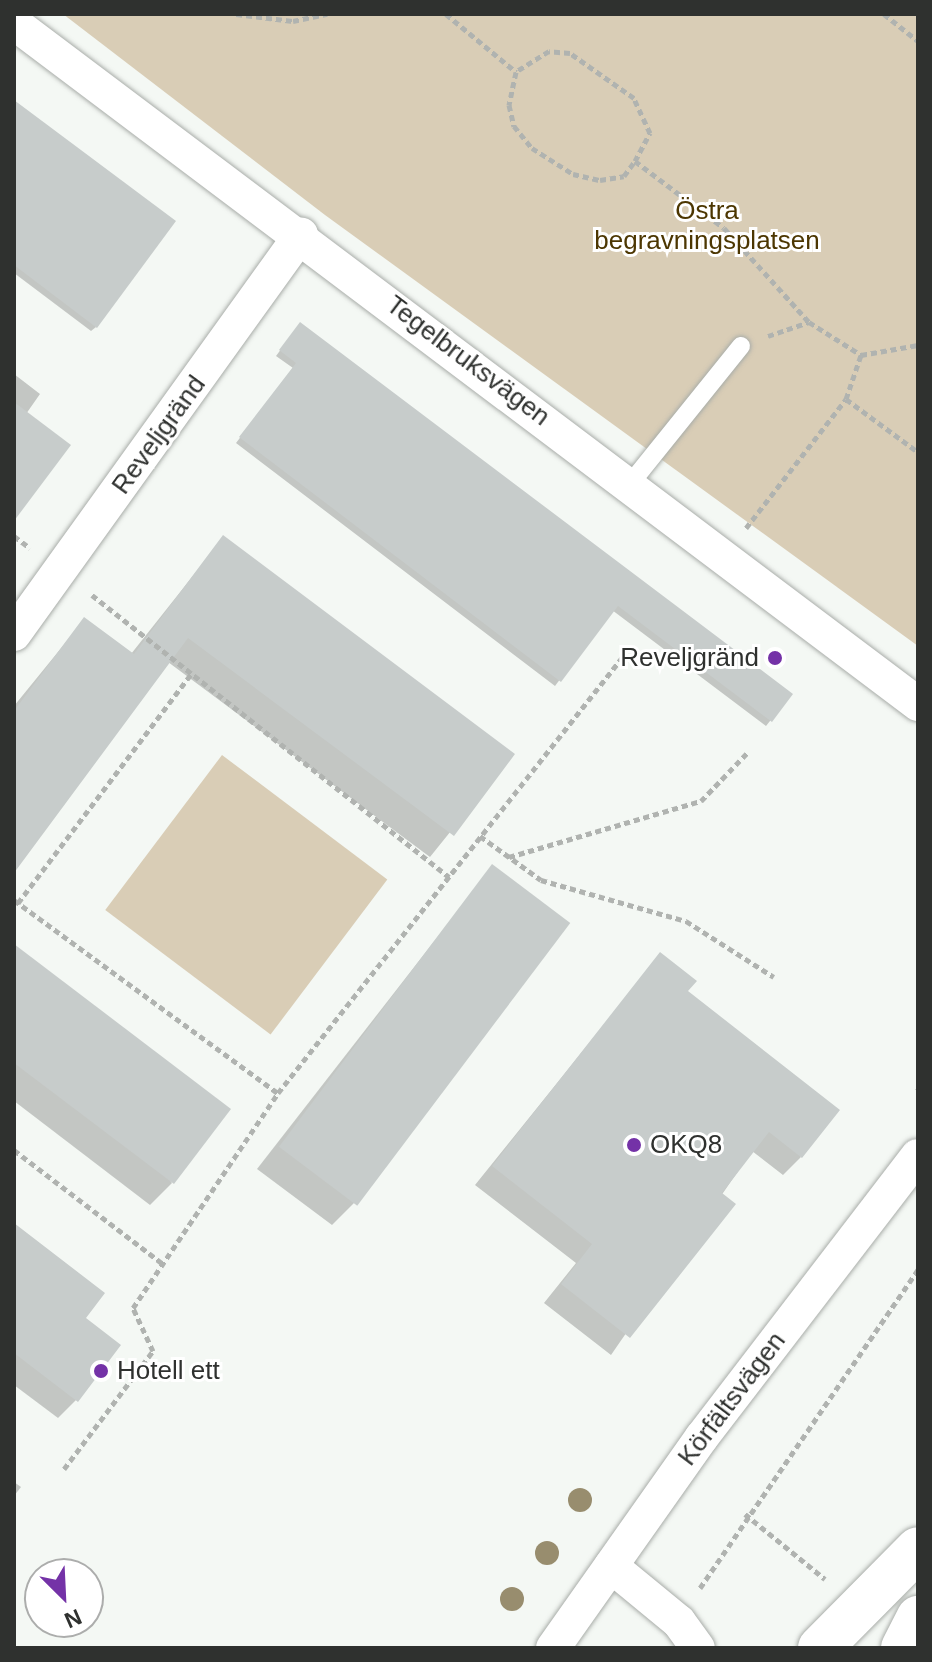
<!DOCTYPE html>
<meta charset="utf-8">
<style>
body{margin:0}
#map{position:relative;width:932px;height:1662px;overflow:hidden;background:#f4f8f4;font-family:Helvetica,sans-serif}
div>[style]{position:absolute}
.green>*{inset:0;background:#d9cdb6;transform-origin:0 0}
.shadow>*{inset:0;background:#0003}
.building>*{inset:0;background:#c7cccb;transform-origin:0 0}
.path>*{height:5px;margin-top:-2.5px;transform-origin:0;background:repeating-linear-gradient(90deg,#b0b3b0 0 6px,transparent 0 10px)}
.roads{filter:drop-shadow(0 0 2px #a9ada9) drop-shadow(0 0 2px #a9ada9)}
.lane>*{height:18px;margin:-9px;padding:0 9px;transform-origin:9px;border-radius:9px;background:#fff}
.street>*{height:34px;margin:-17px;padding:0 17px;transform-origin:17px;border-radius:17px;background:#fff}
.secondary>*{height:44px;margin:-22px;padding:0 22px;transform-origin:22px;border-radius:22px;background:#fff}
.trees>*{width:24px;height:24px;margin:-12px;border-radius:50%;background:#988d6e}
.dots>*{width:22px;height:22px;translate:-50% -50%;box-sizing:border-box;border:4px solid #fff;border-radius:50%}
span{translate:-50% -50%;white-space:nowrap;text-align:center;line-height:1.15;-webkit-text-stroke:6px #fff;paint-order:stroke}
.park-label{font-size:26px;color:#4c3601}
.street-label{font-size:26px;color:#2f312f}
.poi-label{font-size:26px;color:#2f312f}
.right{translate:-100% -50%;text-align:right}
.left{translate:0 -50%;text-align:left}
.frame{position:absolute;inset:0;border:16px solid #2f312f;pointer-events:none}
.north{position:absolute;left:24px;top:1558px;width:80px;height:80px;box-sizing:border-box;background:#fff;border:2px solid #acadac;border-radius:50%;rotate:156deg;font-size:22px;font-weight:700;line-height:32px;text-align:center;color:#2f312f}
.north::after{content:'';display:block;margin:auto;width:28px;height:36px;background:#7432a7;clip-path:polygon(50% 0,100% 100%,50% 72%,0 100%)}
</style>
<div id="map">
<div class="green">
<i style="clip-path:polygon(63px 14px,918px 14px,918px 646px,325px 215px)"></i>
<i style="left:222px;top:755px;width:207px;height:194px;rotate:37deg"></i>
</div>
<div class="shadow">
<i style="clip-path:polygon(14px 103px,96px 327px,91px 331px,14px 273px)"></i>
<i style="clip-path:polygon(296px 329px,790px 695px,770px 721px,766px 726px,612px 610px,555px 686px,236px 443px,293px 368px,276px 356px)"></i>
<i style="clip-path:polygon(14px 374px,40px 394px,26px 414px,14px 518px)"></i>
<i style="clip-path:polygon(223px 538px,513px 754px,430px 857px,168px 662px,14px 870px,14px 706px,84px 620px,131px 654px)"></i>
<i style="clip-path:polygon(492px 867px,354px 1203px,332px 1225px,257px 1169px)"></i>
<i style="clip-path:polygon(14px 947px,172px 1183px,150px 1205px,14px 1101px)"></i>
<i style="clip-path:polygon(660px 955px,801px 1157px,783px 1175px,752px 1151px,611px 1355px,544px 1303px,576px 1263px,475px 1185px)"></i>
<i style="clip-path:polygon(14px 1226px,83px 1318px,76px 1400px,58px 1418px,14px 1385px)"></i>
<i style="clip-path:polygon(14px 1482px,21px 1487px,14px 1496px)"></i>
</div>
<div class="building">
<i style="clip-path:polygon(14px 100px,176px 221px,97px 328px,14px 265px)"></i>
<i style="clip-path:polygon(300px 322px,793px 694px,772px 722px,618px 606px,561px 682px,239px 437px,296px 363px,279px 350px)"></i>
<i style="clip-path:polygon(14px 402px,71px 445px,14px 521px)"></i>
<i style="clip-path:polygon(223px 535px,515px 754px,454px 836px,188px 638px,14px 873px,14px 711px,84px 617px,134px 654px)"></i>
<i style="left:492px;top:864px;width:98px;height:354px;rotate:37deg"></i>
<i style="clip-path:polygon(14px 944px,231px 1109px,174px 1184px,14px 1063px)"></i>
<i style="clip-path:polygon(660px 952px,697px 981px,688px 991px,840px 1110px,802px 1158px,769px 1132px,722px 1193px,736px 1204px,630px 1338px,561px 1284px,592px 1244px,492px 1166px)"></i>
<i style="clip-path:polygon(14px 1223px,105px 1293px,86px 1318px,121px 1345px,78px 1402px,14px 1353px)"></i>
</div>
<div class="path">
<i style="left:236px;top:14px;width:57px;rotate:7deg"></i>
<i style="left:293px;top:21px;width:35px;rotate:-12deg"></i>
<i style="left:446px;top:14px;width:91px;rotate:39.6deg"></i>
<i style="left:884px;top:14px;width:43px;rotate:38.5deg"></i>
<i style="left:635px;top:161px;width:32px;rotate:-62deg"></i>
<i style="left:650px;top:133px;width:38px;rotate:-115deg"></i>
<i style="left:634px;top:98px;width:78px;rotate:-144.9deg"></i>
<i style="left:570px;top:53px;width:21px;rotate:-175deg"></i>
<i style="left:549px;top:51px;width:39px;rotate:148deg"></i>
<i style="left:516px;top:72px;width:34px;rotate:102deg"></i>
<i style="left:509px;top:105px;width:22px;rotate:77deg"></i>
<i style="left:514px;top:126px;width:28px;rotate:51deg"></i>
<i style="left:532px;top:148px;width:49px;rotate:32.4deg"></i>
<i style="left:573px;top:174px;width:28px;rotate:13deg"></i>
<i style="left:600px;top:180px;width:24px;rotate:-9deg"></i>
<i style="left:624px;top:176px;width:19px;rotate:-54deg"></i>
<i style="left:635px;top:161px;width:111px;rotate:37deg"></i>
<i style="left:724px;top:228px;width:127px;rotate:47.9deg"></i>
<i style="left:809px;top:322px;width:62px;rotate:32.4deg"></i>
<i style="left:768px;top:336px;width:43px;rotate:-18.9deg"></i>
<i style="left:846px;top:399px;width:89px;rotate:36.4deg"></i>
<i style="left:746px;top:528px;width:163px;rotate:-52.2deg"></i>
<i style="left:846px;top:399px;width:46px;rotate:-71.2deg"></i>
<i style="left:861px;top:355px;width:58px;rotate:-10deg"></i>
<i style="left:14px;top:536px;width:20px;rotate:37deg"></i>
<i style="left:92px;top:595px;width:455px;rotate:38.3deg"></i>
<i style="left:480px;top:836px;width:75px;rotate:35.8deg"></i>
<i style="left:541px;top:880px;width:151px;rotate:15.8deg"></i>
<i style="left:686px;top:921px;width:104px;rotate:32.5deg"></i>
<i style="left:509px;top:857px;width:200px;rotate:-16.3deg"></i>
<i style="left:701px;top:801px;width:69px;rotate:-46.2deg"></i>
<i style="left:14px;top:900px;width:327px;rotate:36.2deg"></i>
<i style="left:278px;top:1093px;width:560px;rotate:-51.68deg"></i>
<i style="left:18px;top:903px;width:287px;rotate:-52.9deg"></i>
<i style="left:917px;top:1091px;width:1px;rotate:-45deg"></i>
<i style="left:14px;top:1150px;width:188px;rotate:37.4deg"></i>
<i style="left:64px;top:1469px;width:148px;rotate:-53deg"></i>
<i style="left:153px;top:1351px;width:47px;rotate:-114.9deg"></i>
<i style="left:133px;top:1308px;width:259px;rotate:-56deg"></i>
<i style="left:745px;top:1514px;width:103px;rotate:39.1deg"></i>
<i style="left:700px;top:1588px;width:386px;rotate:-55.6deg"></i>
</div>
<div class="roads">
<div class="lane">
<i style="left:630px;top:484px;width:177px;rotate:-51.2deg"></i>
</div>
<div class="street">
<i style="left:14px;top:23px;width:1132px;rotate:36.99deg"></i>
<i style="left:14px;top:634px;width:492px;rotate:-54.3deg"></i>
<i style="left:611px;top:1566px;width:88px;rotate:39.5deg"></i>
<i style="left:679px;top:1622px;width:32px;rotate:54deg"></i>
<i style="left:553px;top:1648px;width:258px;rotate:-54.8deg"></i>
<i style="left:702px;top:1437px;width:354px;rotate:-52.5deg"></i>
</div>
<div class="secondary">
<i style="left:820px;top:1648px;width:139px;rotate:-45.3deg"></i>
<i style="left:903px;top:1648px;width:34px;rotate:-63deg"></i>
</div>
</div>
<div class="trees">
<i style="left:580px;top:1500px"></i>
<i style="left:547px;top:1553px"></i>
<i style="left:512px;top:1599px"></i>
</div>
<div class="dots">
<i style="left:775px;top:658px;background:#7432a7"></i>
<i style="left:634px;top:1145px;background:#7432a7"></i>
<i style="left:101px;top:1371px;background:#7432a7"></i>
</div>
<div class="park-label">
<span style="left:707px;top:226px">Östra<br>begravningsplatsen</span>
</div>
<div class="street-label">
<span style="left:468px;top:361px;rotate:37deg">Tegelbruksvägen</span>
<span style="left:159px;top:435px;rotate:-54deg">Reveljgränd</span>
<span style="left:732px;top:1399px;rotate:-53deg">Körfältsvägen</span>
</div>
<div class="poi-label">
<span class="right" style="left:759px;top:658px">Reveljgränd</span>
<span class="left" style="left:650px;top:1145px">OKQ8</span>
<span class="left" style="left:117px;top:1371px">Hotell ett</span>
</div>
<div class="frame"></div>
<div class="north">N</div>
</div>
